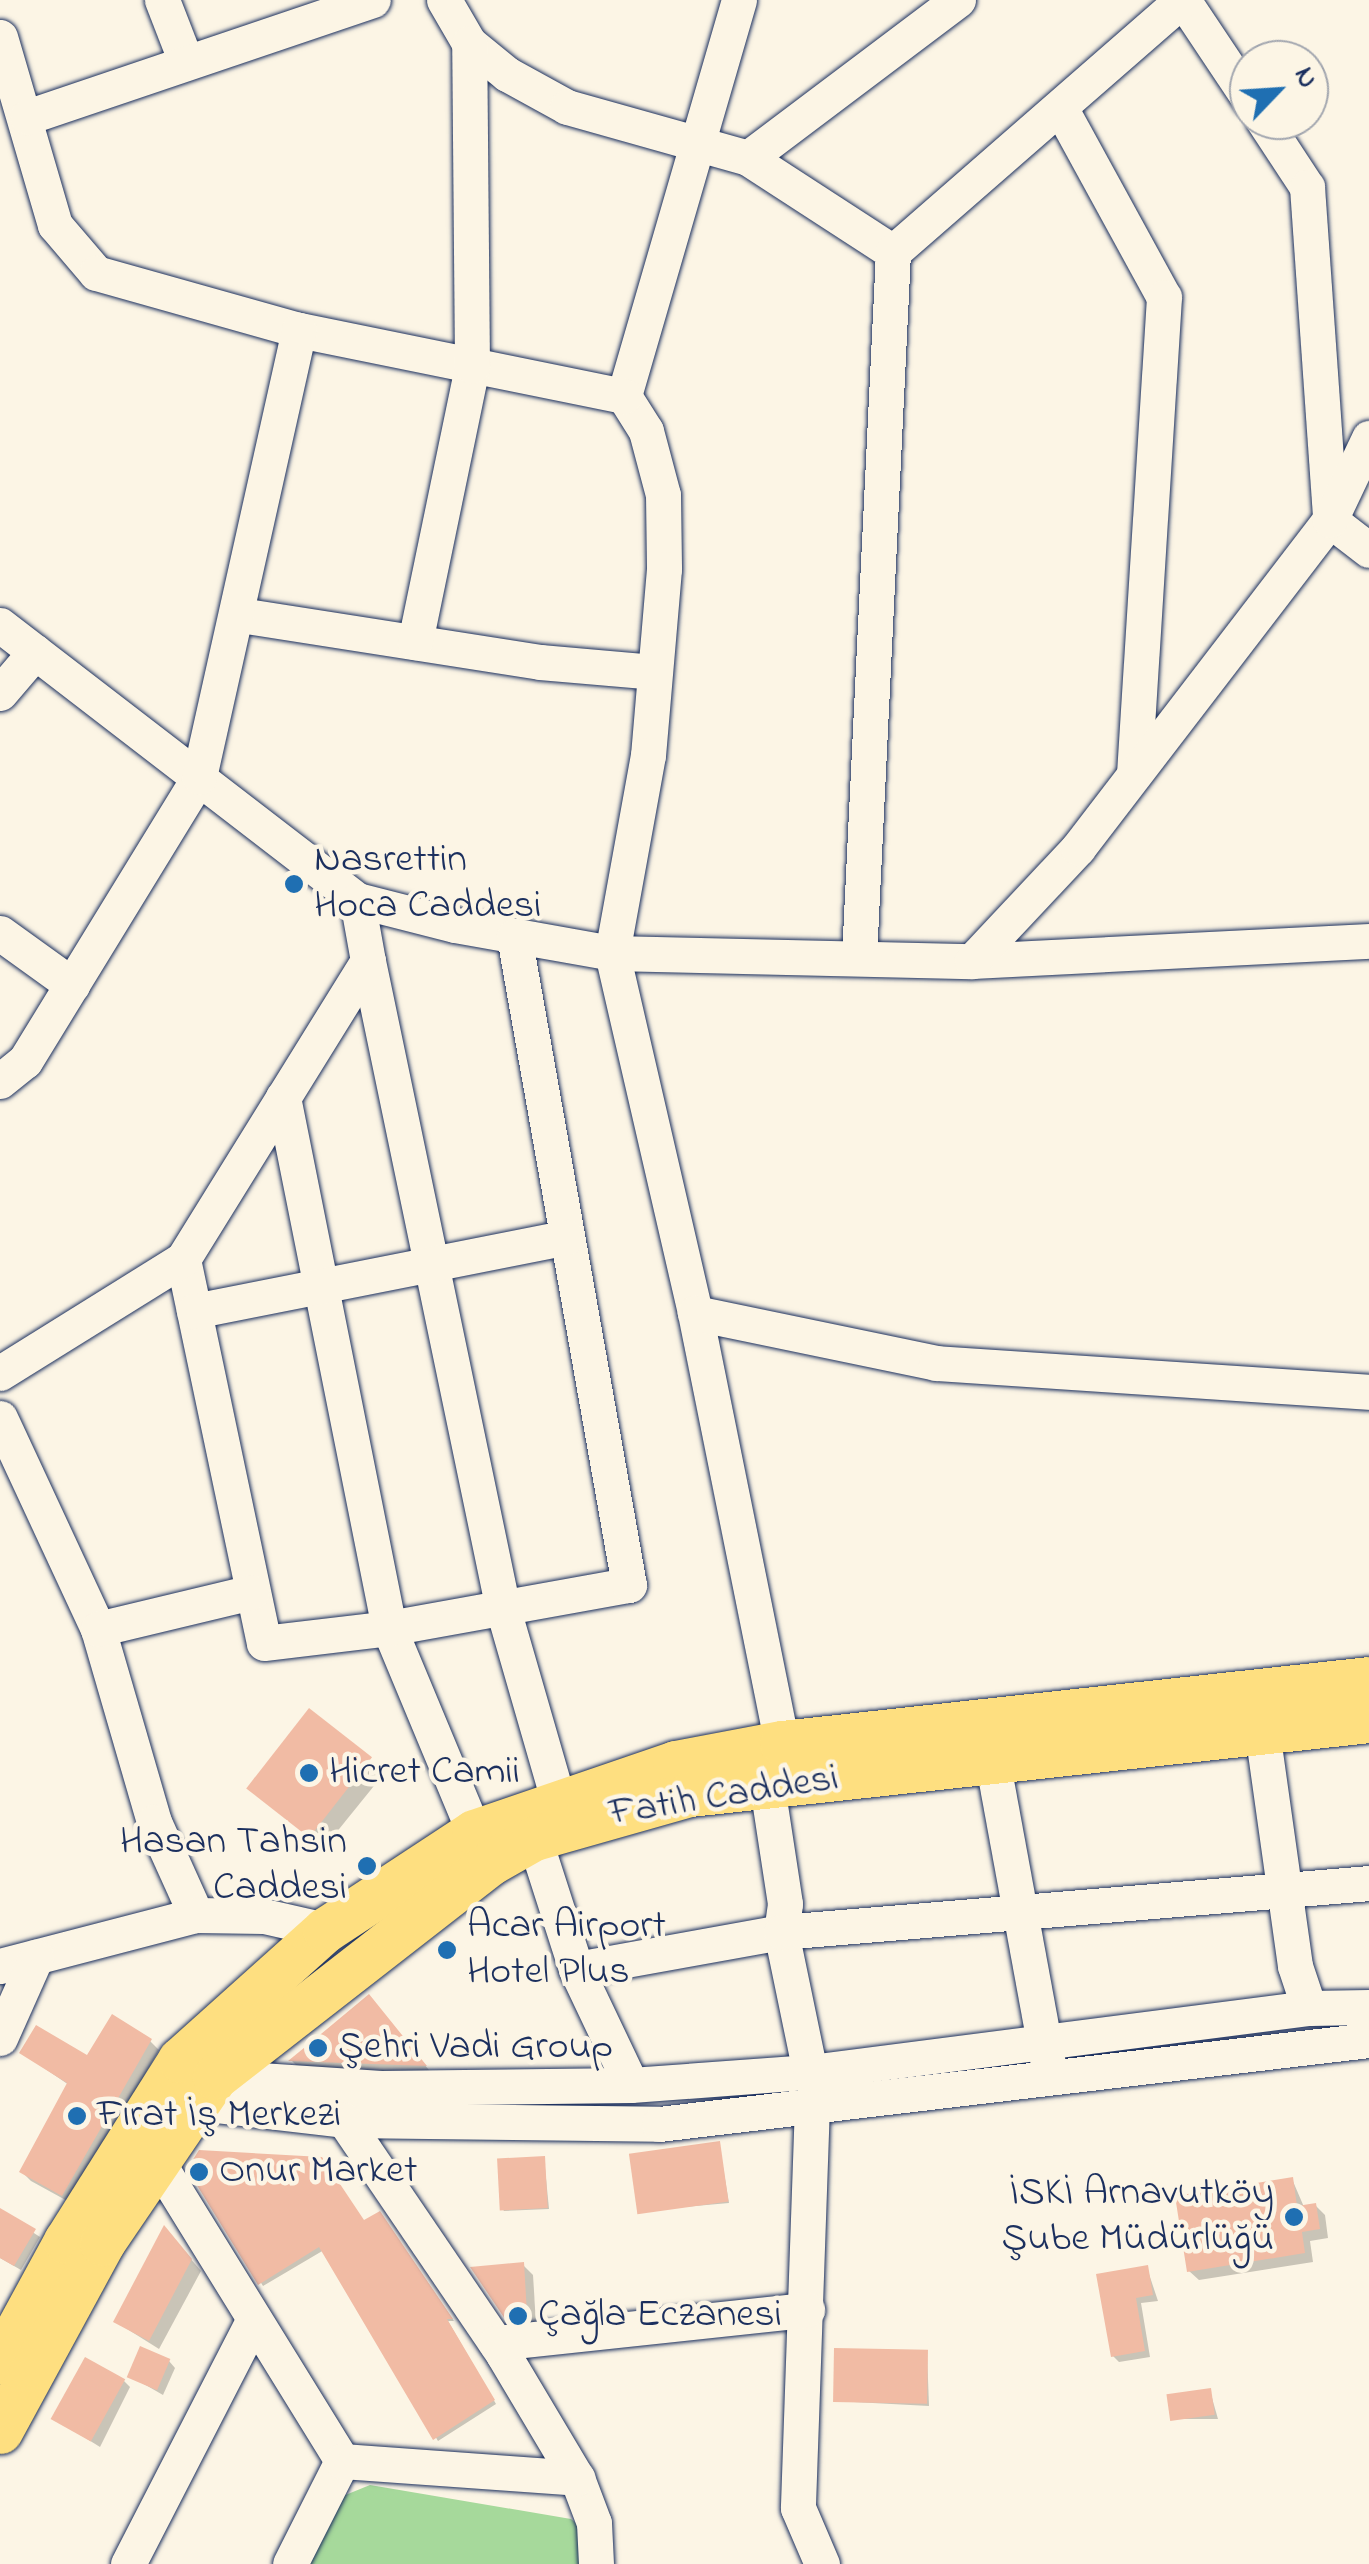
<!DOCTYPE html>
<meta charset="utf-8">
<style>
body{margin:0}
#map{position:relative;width:1369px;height:2564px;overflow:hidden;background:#fcf5e5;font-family:"Indie Flower",sans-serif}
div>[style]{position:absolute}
.green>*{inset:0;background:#a6d99b}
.shadow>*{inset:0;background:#0003;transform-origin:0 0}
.building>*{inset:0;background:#f1bba4;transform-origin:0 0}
.roads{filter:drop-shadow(0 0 2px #1b2f5e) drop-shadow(0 0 2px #1b2f5e)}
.minor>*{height:35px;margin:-17.5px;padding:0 17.5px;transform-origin:17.5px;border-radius:17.5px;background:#fcf5e5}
.major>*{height:45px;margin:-22.5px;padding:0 22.5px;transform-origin:22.5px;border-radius:22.5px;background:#fedf80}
.dots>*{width:28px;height:28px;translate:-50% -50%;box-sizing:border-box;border:5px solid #fcf5e5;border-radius:50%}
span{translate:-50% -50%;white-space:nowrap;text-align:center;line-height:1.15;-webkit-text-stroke:9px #fcf5e5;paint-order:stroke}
.poi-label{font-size:40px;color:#1b2f5e}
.left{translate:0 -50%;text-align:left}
.right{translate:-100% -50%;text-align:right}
.street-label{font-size:40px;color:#1b2f5e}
.north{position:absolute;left:1229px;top:40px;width:100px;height:100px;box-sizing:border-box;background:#fcf5e5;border:2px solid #a2a6af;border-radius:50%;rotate:65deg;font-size:28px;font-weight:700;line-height:40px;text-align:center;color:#1b2f5e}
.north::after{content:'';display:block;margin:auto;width:35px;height:45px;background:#1f6fb2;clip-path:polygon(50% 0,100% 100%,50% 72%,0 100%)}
</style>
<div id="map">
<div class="green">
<i style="clip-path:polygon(370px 2485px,571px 2519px,578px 2525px,584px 2564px,309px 2564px,343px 2496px)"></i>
</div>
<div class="shadow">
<i style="left:309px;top:1712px;width:97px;height:96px;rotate:39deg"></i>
<i style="clip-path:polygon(378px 2007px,433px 2075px,301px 2070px,292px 2061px)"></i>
<i style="clip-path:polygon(150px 2041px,159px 2050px,71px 2203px,31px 2181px,22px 2172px,69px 2085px,22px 2053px,87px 2059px)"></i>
<i style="clip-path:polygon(719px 2143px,729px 2203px,639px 2211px)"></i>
<i style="clip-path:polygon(544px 2158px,549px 2209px,504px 2211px,502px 2208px)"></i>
<i style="clip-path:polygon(190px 2169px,365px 2223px,383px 2217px,454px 2321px,448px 2321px,496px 2404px,438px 2441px,324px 2250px,263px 2286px)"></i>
<i style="clip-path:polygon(1292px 2179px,1304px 2207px,1315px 2205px,1325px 2215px,1328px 2238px,1310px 2241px,1313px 2262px,1199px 2280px,1189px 2271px)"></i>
<i style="clip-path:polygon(0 2211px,40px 2237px,21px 2270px,0 2258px)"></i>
<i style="clip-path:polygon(173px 2238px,201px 2271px,159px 2349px,116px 2322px)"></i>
<i style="clip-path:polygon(523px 2265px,533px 2275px,536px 2324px,517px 2328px,507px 2318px)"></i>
<i style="clip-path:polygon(1147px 2268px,1158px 2301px,1141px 2303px,1150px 2357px,1119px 2362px,1113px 2356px)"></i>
<i style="clip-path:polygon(927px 2352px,929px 2406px,835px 2401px)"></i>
<i style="clip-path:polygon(169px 2361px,175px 2368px,163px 2395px,130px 2376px)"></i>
<i style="clip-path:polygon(124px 2381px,130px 2387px,100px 2447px,55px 2419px)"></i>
<i style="clip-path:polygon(1210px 2391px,1218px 2419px,1172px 2419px)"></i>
</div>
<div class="building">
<i style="left:309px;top:1708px;width:80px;height:102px;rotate:38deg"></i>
<i style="clip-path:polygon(369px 1994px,427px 2066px,288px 2061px,321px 2034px)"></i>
<i style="clip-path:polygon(112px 2014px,152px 2039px,62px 2196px,19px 2172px,67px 2083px,19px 2053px,36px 2025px,87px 2055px)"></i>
<i style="left:720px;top:2141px;width:61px;height:92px;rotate:82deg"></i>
<i style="clip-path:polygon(199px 2150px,322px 2157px,364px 2220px,380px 2211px,453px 2319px,447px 2319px,495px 2400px,433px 2440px,319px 2247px,258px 2285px,187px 2169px)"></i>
<i style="left:545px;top:2156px;width:52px;height:48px;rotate:87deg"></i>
<i style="clip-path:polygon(1293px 2177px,1297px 2206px,1316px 2203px,1320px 2229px,1302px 2232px,1305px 2253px,1187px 2272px,1175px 2196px)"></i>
<i style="clip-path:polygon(0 2208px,36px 2229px,14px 2266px,0 2258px)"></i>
<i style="clip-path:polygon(164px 2225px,192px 2259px,149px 2341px,113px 2322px)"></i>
<i style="clip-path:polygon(524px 2262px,527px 2314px,505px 2319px,470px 2267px)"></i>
<i style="clip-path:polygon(1148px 2265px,1153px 2295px,1136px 2298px,1145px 2351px,1111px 2357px,1096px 2274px)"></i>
<i style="left:140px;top:2346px;width:33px;height:34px;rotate:23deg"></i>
<i style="left:834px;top:2348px;width:94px;height:54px;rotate:1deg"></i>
<i style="left:85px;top:2357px;width:46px;height:71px;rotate:29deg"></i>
<i style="left:1211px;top:2388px;width:27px;height:45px;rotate:82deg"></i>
</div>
<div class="roads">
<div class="minor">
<i style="left:162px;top:0;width:66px;rotate:68.8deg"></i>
<i style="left:444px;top:0;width:50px;rotate:59.8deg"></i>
<i style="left:469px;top:43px;width:49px;rotate:39.2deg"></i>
<i style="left:507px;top:74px;width:68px;rotate:28.8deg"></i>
<i style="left:567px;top:107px;width:188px;rotate:15.7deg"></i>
<i style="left:748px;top:158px;width:173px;rotate:33deg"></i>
<i style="left:893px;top:252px;width:706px;rotate:92.76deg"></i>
<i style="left:739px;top:0;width:412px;rotate:106.2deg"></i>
<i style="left:624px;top:396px;width:41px;rotate:57.8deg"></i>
<i style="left:646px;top:431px;width:66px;rotate:75.1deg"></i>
<i style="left:663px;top:495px;width:74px;rotate:89.2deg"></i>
<i style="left:664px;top:569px;width:187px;rotate:94.9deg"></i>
<i style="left:648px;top:755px;width:201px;rotate:100.3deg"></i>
<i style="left:612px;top:953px;width:369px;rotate:77deg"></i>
<i style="left:695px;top:1313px;width:439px;rotate:78.6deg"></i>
<i style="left:1183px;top:0;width:119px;rotate:56.3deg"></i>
<i style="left:0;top:37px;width:196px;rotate:73.7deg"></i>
<i style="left:55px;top:225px;width:63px;rotate:49.5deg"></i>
<i style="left:96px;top:273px;width:211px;rotate:15.7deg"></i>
<i style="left:299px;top:330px;width:332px;rotate:11.5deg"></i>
<i style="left:1062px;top:111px;width:212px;rotate:61.3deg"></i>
<i style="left:1164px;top:297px;width:477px;rotate:93.6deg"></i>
<i style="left:27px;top:117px;width:365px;rotate:-18.7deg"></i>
<i style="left:1263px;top:120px;width:80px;rotate:56.7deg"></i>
<i style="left:1307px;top:187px;width:334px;rotate:86deg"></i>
<i style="left:1330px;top:520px;width:49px;rotate:37.6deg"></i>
<i style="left:748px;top:158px;width:263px;rotate:-37deg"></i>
<i style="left:893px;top:252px;width:383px;rotate:-41.1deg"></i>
<i style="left:240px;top:615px;width:304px;rotate:8.9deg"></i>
<i style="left:540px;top:662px;width:114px;rotate:5deg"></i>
<i style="left:0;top:625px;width:451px;rotate:37.6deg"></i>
<i style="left:357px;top:900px;width:101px;rotate:14.3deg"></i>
<i style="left:455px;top:925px;width:159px;rotate:10.1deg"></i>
<i style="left:612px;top:953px;width:360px;rotate:1.3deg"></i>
<i style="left:972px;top:961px;width:398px;rotate:-2.9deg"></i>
<i style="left:415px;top:642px;width:282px;rotate:-78.3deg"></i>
<i style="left:472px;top:366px;width:323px;rotate:-90.5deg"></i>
<i style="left:0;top:693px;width:54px;rotate:-49.5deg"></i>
<i style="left:0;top:933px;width:89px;rotate:35.8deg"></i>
<i style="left:368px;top:961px;width:662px;rotate:78.23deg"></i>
<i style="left:503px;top:1609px;width:198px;rotate:73.9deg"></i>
<i style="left:972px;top:961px;width:155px;rotate:-46.8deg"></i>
<i style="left:1078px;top:848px;width:414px;rotate:-52.5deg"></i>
<i style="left:1330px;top:520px;width:91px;rotate:-64.6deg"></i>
<i style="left:0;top:1081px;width:32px;rotate:-39deg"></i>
<i style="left:25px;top:1061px;width:333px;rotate:-58.5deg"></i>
<i style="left:199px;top:777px;width:458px;rotate:-77.4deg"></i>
<i style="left:283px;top:1097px;width:541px;rotate:78.71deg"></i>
<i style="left:389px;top:1628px;width:221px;rotate:67.4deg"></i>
<i style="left:183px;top:1259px;width:392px;rotate:78.1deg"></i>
<i style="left:264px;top:1643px;width:126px;rotate:-6.8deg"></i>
<i style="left:389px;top:1628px;width:244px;rotate:-10.2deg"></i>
<i style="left:629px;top:1585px;width:659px;rotate:-100.05deg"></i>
<i style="left:194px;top:1311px;width:380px;rotate:-11.2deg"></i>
<i style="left:695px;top:1313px;width:246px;rotate:11.7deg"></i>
<i style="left:936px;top:1363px;width:434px;rotate:3.8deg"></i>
<i style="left:0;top:1373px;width:216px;rotate:-31.9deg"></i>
<i style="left:183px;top:1259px;width:351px;rotate:-58.2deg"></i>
<i style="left:368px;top:961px;width:62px;rotate:-100.2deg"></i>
<i style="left:0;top:1418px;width:233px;rotate:65.1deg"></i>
<i style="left:98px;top:1629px;width:201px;rotate:73.8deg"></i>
<i style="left:154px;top:1822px;width:102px;rotate:65.7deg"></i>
<i style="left:98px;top:1629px;width:158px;rotate:-13.5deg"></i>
<i style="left:1262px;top:1731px;width:237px;rotate:82deg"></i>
<i style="left:1295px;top:1966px;width:44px;rotate:71.6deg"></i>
<i style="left:992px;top:1759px;width:309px;rotate:79.6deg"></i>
<i style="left:767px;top:1786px;width:119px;rotate:81.3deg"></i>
<i style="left:785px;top:1904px;width:28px;rotate:98deg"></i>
<i style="left:781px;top:1932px;width:143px;rotate:78.3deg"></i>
<i style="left:534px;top:1838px;width:138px;rotate:72.2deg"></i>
<i style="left:576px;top:1969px;width:128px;rotate:64.6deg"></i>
<i style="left:0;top:1966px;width:203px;rotate:-14.6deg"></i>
<i style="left:196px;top:1915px;width:68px;rotate:0.8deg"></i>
<i style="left:264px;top:1916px;width:63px;rotate:12.9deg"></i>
<i style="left:576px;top:1969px;width:208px;rotate:-10.2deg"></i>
<i style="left:781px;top:1932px;width:590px;rotate:-4.76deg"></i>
<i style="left:0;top:2038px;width:89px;rotate:-66deg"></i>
<i style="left:201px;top:2071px;width:15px;rotate:23deg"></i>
<i style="left:215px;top:2077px;width:166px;rotate:3.8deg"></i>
<i style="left:381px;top:2088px;width:250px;rotate:-0.7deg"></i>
<i style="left:631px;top:2085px;width:179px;rotate:-4.2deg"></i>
<i style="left:810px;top:2072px;width:503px;rotate:-7.31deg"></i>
<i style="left:1309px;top:2008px;width:60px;rotate:-1deg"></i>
<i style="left:174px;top:2100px;width:171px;rotate:6.7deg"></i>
<i style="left:344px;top:2120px;width:315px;rotate:0.7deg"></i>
<i style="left:659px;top:2124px;width:715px;rotate:-6.75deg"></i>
<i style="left:812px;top:2104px;width:404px;rotate:92deg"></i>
<i style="left:798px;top:2508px;width:61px;rotate:66.8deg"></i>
<i style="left:344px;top:2120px;width:283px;rotate:55.8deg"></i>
<i style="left:503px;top:2354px;width:144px;rotate:59.2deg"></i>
<i style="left:577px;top:2478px;width:48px;rotate:69.3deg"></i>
<i style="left:594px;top:2523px;width:41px;rotate:87.2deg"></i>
<i style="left:155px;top:2158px;width:356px;rotate:58.3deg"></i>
<i style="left:342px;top:2461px;width:115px;rotate:116.8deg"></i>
<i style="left:496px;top:2343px;width:313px;rotate:-6.1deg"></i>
<i style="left:342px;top:2461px;width:236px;rotate:4.1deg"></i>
<i style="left:128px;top:2564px;width:271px;rotate:-62.8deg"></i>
</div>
<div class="major">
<i style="left:0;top:2362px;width:138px;rotate:-61.4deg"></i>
<i style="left:66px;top:2241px;width:214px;rotate:-57.8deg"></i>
<i style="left:180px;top:2060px;width:195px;rotate:-41.9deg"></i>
<i style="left:325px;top:1930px;width:178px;rotate:-33.3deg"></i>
<i style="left:474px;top:1832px;width:213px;rotate:-18.9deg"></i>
<i style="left:675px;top:1763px;width:109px;rotate:-10.6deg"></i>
<i style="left:782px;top:1743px;width:590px;rotate:-6.22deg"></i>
<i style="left:0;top:2431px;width:214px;rotate:-61.5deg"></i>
<i style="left:102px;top:2243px;width:201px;rotate:-55.8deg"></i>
<i style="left:215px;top:2077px;width:348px;rotate:-37.9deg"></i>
<i style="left:490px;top:1863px;width:51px;rotate:-29.6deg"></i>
<i style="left:534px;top:1838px;width:162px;rotate:-15.8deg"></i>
<i style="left:690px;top:1794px;width:683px;rotate:-6.22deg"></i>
</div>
</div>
<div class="dots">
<i style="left:294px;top:884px;background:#1f6fb2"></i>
<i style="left:309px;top:1773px;background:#1f6fb2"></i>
<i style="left:367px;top:1866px;background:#1f6fb2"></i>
<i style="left:447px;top:1950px;background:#1f6fb2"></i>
<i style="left:318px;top:2048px;background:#1f6fb2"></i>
<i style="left:77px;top:2116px;background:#1f6fb2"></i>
<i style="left:199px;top:2172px;background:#1f6fb2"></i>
<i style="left:1294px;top:2217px;background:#1f6fb2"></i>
<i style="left:518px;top:2316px;background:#1f6fb2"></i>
</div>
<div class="poi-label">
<span class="left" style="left:314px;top:884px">Nasrettin<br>Hoca Caddesi</span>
<span class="left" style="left:329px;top:1773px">Hicret Camii</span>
<span class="right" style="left:347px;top:1866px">Hasan Tahsin<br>Caddesi</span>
<span class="left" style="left:467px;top:1950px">Acar Airport<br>Hotel Plus</span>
<span class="left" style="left:338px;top:2048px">Şehri Vadi Group</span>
<span class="left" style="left:97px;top:2116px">Fırat İş Merkezi</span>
<span class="left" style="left:219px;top:2172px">Onur Market</span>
<span class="right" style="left:1274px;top:2217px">İSKİ Arnavutköy<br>Şube Müdürlüğü</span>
<span class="left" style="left:538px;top:2316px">Çağla Eczanesi</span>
</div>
<div class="street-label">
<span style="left:724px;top:1797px;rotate:-9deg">Fatih Caddesi</span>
</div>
<div class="north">N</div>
</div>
